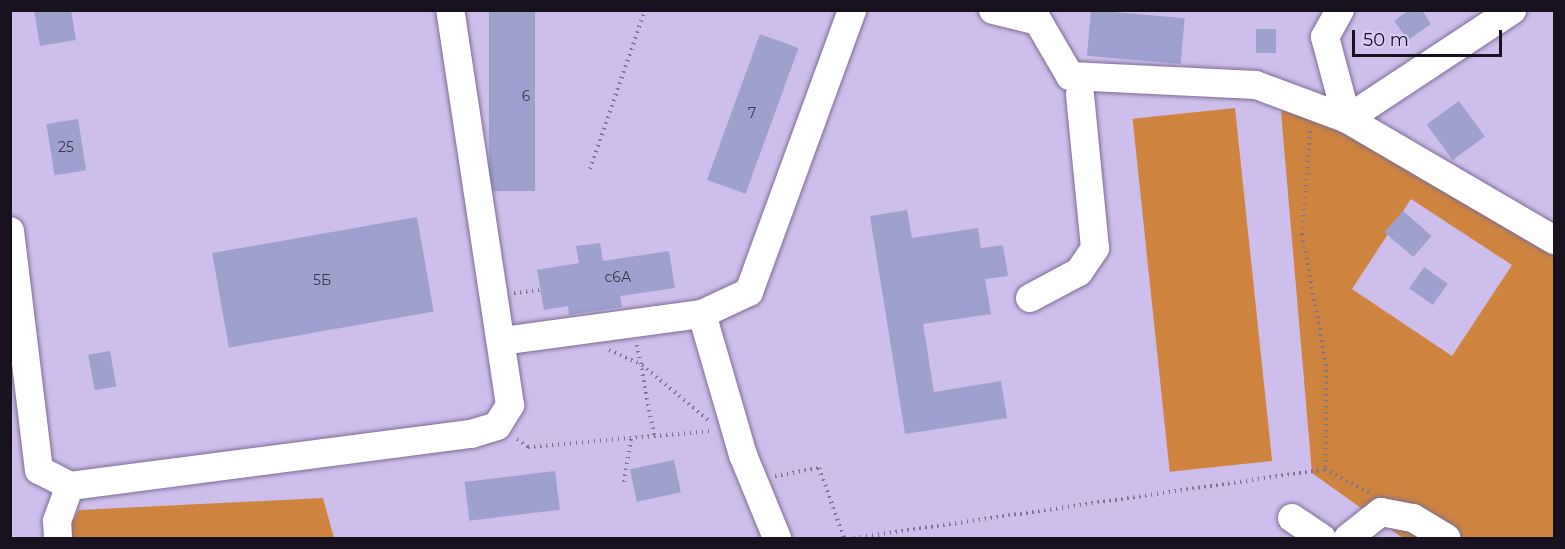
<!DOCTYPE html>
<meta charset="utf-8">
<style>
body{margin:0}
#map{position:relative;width:1565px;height:549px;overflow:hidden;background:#cebeeb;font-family:Montserrat,sans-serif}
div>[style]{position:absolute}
.green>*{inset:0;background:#ce843f;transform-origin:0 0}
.building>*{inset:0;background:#9ea1ce;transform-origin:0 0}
.path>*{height:4px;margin-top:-2px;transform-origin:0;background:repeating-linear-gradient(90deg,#7e7292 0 1.5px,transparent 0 6px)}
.roads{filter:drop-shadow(0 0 2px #7b6c95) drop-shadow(0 0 2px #7b6c95)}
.minor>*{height:28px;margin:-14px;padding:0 14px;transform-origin:14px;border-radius:14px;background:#fff}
span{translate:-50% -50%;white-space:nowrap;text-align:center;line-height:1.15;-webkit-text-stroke:4.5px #dbcbf8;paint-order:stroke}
.number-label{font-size:14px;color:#39354c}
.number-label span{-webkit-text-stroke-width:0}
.frame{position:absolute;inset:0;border:12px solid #171120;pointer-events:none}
.scale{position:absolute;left:1352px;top:30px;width:150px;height:27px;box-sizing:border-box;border:3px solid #171120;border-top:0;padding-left:8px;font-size:18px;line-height:21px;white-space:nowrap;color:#171120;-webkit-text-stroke:4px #dbcbf8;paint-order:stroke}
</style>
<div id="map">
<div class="green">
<i style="clip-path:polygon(evenodd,1322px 95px,1554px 237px,1554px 538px,1403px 538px,1312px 473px,1281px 112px,1322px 95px,1411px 199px,1512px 265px,1452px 356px,1352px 289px,1411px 199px)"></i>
<i style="left:1235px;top:108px;width:355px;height:103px;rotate:84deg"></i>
<i style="clip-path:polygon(323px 498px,334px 538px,63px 538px,79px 510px)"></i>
</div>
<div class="building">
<i style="clip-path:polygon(34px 10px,71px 10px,76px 40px,40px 46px)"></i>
<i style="left:489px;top:10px;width:46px;height:181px"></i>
<i style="left:1091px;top:10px;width:94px;height:46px;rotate:5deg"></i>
<i style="clip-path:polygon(1409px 10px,1422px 10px,1431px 24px,1408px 40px,1394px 21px)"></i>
<i style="left:1256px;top:29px;width:20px;height:24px"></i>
<i style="left:760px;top:34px;width:41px;height:155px;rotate:20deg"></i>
<i style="left:1459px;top:101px;width:44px;height:40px;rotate:54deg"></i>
<i style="left:78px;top:119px;width:52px;height:32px;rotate:81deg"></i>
<i style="clip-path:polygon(907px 210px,912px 238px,978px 228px,981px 248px,1003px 245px,1008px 276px,985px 279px,991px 314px,923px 324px,934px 392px,1001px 381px,1007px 418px,905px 434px,870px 216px)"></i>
<i style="left:1403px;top:211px;width:38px;height:28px;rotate:41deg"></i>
<i style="left:417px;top:217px;width:96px;height:208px;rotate:80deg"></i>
<i style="clip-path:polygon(600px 243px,603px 261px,669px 251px,675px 288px,620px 296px,622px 307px,569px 315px,568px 306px,544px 310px,537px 270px,579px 263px,576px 246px)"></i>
<i style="left:1424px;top:267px;width:29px;height:26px;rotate:35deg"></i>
<i style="left:110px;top:351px;width:36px;height:22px;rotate:80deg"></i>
<i style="left:674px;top:460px;width:33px;height:45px;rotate:78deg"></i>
<i style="left:555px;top:471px;width:39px;height:91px;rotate:83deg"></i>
</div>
<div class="path">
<i style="left:1310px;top:131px;width:103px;rotate:94.4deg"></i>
<i style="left:1302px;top:234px;width:132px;rotate:79.5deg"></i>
<i style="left:1326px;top:364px;width:105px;rotate:90.5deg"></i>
<i style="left:1325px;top:469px;width:51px;rotate:28.1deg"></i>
<i style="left:590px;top:169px;width:168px;rotate:-70.9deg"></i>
<i style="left:514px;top:293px;width:26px;rotate:-7deg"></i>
<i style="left:637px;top:345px;width:93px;rotate:79.4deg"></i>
<i style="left:654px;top:436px;width:58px;rotate:-4.9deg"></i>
<i style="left:609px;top:350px;width:36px;rotate:24deg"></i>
<i style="left:642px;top:365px;width:86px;rotate:39.8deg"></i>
<i style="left:517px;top:439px;width:14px;rotate:36deg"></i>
<i style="left:528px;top:447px;width:126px;rotate:-5deg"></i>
<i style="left:775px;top:476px;width:45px;rotate:-10.3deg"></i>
<i style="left:819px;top:468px;width:74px;rotate:70.3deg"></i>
<i style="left:624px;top:482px;width:45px;rotate:-81deg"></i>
<i style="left:854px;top:538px;width:476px;rotate:-8.3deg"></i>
</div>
<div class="roads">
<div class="minor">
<i style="left:993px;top:10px;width:46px;rotate:13.7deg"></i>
<i style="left:1038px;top:21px;width:64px;rotate:59.8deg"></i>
<i style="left:1070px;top:76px;width:186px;rotate:2.8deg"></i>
<i style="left:1256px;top:85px;width:97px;rotate:20.5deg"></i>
<i style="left:1347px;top:119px;width:240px;rotate:30.3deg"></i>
<i style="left:1340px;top:10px;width:31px;rotate:119deg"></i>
<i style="left:1325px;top:37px;width:85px;rotate:75deg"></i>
<i style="left:1347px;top:119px;width:198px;rotate:-33.4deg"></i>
<i style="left:10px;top:231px;width:241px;rotate:83.1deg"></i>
<i style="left:39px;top:470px;width:35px;rotate:27deg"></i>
<i style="left:70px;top:486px;width:404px;rotate:-7.4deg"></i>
<i style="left:471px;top:434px;width:27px;rotate:-17deg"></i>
<i style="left:497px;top:426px;width:25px;rotate:-58deg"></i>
<i style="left:510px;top:405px;width:400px;rotate:-98.6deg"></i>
<i style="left:1030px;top:298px;width:55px;rotate:-28deg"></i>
<i style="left:1079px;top:272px;width:29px;rotate:-56deg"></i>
<i style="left:1095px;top:248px;width:154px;rotate:-95.6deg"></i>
<i style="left:702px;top:314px;width:147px;rotate:73.8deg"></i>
<i style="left:743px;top:455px;width:90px;rotate:67.7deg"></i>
<i style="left:502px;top:341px;width:202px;rotate:-7.7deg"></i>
<i style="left:702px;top:314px;width:52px;rotate:-25.1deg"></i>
<i style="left:749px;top:292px;width:300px;rotate:-69.9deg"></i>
<i style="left:1292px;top:518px;width:36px;rotate:34deg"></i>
<i style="left:58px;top:538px;width:17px;rotate:-93deg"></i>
<i style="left:57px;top:521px;width:37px;rotate:-70deg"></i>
<i style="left:1348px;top:538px;width:42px;rotate:-38.2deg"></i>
<i style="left:1381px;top:512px;width:33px;rotate:11deg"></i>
<i style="left:1413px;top:518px;width:39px;rotate:31deg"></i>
</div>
</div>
<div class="number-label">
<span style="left:526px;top:96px">6</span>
<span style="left:752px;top:113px">7</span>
<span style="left:66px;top:147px">25</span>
<span style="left:618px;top:277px">с6А</span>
<span style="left:322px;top:280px">5Б</span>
</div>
<div class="frame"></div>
<div class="scale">50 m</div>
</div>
